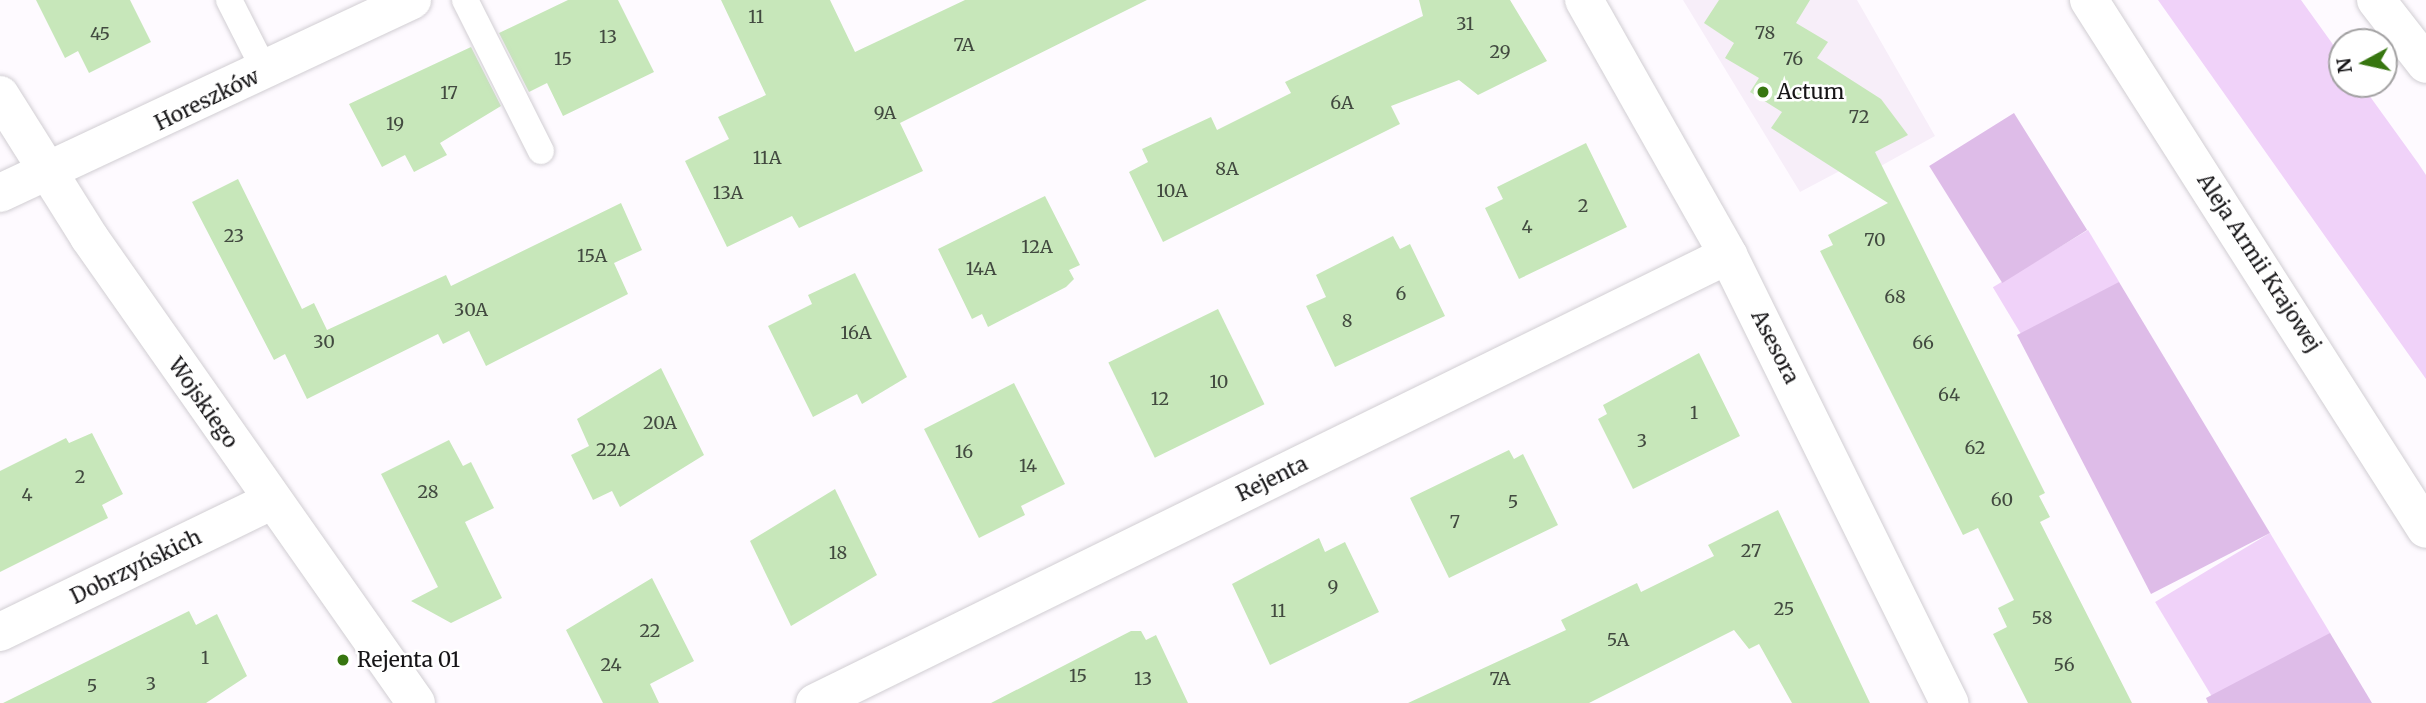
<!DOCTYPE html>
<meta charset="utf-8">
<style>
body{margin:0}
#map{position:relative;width:2426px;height:703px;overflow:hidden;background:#fefaff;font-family:Merriweather,serif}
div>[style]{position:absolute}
.built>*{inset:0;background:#f7eef9}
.green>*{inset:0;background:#f0d2f9;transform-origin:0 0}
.forest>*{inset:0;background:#debce8;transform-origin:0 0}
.building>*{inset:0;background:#c7e7ba;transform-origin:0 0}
.roads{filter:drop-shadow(0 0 2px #d1ced3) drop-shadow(0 0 2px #d1ced3)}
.service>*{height:26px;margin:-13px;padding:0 13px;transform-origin:13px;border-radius:13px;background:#fff}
.minor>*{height:38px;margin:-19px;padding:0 19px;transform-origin:19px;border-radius:19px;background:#fff}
.primary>*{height:38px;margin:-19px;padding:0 19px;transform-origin:19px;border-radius:19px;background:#fff}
.dots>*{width:19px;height:19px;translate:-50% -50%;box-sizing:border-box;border:4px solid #fff;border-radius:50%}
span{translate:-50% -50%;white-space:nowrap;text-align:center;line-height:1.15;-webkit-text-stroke:5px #fff;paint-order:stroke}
.number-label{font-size:18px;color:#424a40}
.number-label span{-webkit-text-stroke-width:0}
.poi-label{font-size:21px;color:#161517}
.left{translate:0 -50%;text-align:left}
.street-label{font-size:21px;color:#161517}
.north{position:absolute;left:2328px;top:28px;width:70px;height:70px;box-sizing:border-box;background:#fff;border:2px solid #a2a1a2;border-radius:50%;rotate:262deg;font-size:19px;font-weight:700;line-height:28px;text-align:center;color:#161517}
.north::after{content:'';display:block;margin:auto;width:24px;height:32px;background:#377610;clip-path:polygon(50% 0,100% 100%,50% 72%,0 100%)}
</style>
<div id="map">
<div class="built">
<i style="clip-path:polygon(1683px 0,1857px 0,1935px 136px,1859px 178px,1851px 165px,1800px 192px)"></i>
</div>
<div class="green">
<i style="clip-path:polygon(2158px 0,2301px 0,2342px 57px,2342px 84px,2361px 84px,2418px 163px,2426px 175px,2426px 379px)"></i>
<i style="left:2088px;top:230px;width:61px;height:111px;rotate:59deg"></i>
<i style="left:2270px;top:533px;width:117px;height:134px;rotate:59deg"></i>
</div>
<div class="forest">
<i style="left:2014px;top:113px;width:138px;height:100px;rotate:58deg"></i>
<i style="clip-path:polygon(2119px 282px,2270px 533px,2151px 594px,2017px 335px)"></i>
<i style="clip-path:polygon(2330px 633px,2372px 703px,2208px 703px,2206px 698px)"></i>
</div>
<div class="building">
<i style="clip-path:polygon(36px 0,130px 0,151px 42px,89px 73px,78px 51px,65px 58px)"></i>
<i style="clip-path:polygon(568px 0,618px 0,654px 72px,563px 116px,547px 83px,529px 92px,499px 33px)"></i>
<i style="clip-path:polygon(721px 0,830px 0,855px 52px,965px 0,1147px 0,900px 123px,923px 171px,799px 228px,792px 216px,727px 247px,685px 161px,729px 139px,718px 117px,766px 95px)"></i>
<i style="clip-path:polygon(1419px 0,1510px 0,1547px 61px,1478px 95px,1459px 80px,1391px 106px,1400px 124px,1163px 242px,1129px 172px,1148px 162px,1142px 149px,1211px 117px,1217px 130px,1291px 93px,1285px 82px,1423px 16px)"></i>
<i style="clip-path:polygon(1719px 0,1810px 0,1796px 23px,1828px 42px,1817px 58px,1881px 99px,1908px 135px,1875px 152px,2045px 493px,2039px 496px,2050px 517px,2040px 522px,2132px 703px,2028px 703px,1993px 634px,2007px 627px,1998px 608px,2014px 600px,1978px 528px,1963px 535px,1820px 251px,1833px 245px,1828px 235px,1888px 203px,1771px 128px,1782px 112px,1750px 92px,1759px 78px,1725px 58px,1734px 43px,1704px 23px)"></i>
<i style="clip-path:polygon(471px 47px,501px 106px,440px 143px,447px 155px,414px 172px,405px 155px,382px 167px,349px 104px)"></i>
<i style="clip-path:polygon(1586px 143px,1627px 227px,1519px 279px,1485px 208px,1503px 199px,1497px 187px)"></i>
<i style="clip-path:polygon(238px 179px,302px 309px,314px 303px,327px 330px,446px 275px,451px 286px,621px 203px,642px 250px,614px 263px,628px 294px,486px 366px,469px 331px,443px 344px,438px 334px,307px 399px,285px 354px,274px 360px,192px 202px)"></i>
<i style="clip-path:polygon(1045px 196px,1080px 265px,1069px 270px,1074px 279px,1066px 287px,988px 327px,982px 314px,972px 319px,938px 249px)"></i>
<i style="clip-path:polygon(1393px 236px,1400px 249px,1410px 244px,1445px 316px,1335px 367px,1306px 306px,1326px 297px,1316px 275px)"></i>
<i style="clip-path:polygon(855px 273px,907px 377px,862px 404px,857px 394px,813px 417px,768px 326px,812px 304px,808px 295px)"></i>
<i style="left:1218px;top:309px;width:106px;height:122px;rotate:64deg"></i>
<i style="clip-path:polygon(1699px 353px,1740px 436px,1633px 489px,1598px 419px,1607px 414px,1603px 405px)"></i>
<i style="clip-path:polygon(661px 368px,704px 455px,620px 507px,612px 491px,593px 500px,571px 455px,589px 446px,577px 419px)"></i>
<i style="clip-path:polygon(1014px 383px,1065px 484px,1021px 506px,1025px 515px,979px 538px,924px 429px)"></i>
<i style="clip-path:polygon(92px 433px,123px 494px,102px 505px,108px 518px,0 572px,0 471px,66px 438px,69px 443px)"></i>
<i style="clip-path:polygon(449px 440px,463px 466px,471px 462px,494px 508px,465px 522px,502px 598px,451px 623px,411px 601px,438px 587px,381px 474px)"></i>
<i style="clip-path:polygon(1509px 450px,1514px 459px,1523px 454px,1558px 525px,1449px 578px,1410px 498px)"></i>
<i style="clip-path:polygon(835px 489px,877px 575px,791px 626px,750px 541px)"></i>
<i style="clip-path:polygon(1778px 510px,1870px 703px,1792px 703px,1759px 644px,1749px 649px,1734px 630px,1589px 703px,1408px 703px,1566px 630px,1561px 620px,1637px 583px,1641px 592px,1714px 556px,1708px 545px)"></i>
<i style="clip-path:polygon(1319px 538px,1325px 552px,1345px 542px,1379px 612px,1270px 665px,1232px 584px)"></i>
<i style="clip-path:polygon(652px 578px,694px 661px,650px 684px,659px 703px,603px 703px,566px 630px)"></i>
<i style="clip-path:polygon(189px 611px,196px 625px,217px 614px,247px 676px,206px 703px,3px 703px)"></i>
<i style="clip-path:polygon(1131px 631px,1141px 631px,1146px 640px,1156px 635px,1188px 703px,991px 703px)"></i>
</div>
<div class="roads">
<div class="service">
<i style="left:229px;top:0;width:80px;rotate:63.1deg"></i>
<i style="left:465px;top:0;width:169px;rotate:63.3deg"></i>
</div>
<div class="minor">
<i style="left:1584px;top:0;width:293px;rotate:60.5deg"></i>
<i style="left:1728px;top:255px;width:500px;rotate:63.7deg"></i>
<i style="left:0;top:95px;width:168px;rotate:57.9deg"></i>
<i style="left:89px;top:237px;width:569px;rotate:54.94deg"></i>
<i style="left:0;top:193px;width:455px;rotate:-25.1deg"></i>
<i style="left:0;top:632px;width:301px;rotate:-25.8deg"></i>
<i style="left:815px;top:703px;width:1017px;rotate:-26.14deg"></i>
</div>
<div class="primary">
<i style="left:2089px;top:0;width:627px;rotate:57.5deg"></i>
<i style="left:2376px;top:0;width:81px;rotate:52deg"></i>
</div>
</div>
<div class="dots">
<i style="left:1763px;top:92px;background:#377610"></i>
<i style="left:343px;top:660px;background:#377610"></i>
</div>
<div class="number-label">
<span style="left:756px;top:17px">11</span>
<span style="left:1465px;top:24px">31</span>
<span style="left:1765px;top:33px">78</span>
<span style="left:100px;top:34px">45</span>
<span style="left:608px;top:37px">13</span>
<span style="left:964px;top:45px">7A</span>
<span style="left:1500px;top:52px">29</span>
<span style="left:563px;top:59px">15</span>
<span style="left:1793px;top:59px">76</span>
<span style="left:449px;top:93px">17</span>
<span style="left:1342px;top:103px">6A</span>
<span style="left:885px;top:113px">9A</span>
<span style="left:1859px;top:117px">72</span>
<span style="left:395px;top:124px">19</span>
<span style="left:767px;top:158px">11A</span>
<span style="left:1227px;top:169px">8A</span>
<span style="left:1172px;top:191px">10A</span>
<span style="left:728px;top:193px">13A</span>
<span style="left:1583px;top:206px">2</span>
<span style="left:1527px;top:227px">4</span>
<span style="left:234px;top:236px">23</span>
<span style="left:1875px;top:240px">70</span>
<span style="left:1037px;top:247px">12A</span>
<span style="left:592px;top:256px">15A</span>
<span style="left:981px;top:269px">14A</span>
<span style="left:1401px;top:294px">6</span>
<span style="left:1895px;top:297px">68</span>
<span style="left:471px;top:310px">30A</span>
<span style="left:1347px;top:321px">8</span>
<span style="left:856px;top:333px">16A</span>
<span style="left:324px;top:342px">30</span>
<span style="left:1923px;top:343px">66</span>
<span style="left:1219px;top:382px">10</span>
<span style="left:1949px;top:395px">64</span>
<span style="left:1160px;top:399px">12</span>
<span style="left:1694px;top:413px">1</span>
<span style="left:660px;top:423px">20A</span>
<span style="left:1642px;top:441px">3</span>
<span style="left:1975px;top:448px">62</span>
<span style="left:613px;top:450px">22A</span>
<span style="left:964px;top:452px">16</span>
<span style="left:1028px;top:466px">14</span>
<span style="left:80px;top:477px">2</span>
<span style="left:428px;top:492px">28</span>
<span style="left:27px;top:495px">4</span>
<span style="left:2002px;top:500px">60</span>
<span style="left:1513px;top:502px">5</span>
<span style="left:1455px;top:522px">7</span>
<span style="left:1751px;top:551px">27</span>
<span style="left:838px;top:553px">18</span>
<span style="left:1333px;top:587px">9</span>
<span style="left:1784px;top:609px">25</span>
<span style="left:1278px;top:611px">11</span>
<span style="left:2042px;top:618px">58</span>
<span style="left:650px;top:631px">22</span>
<span style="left:1618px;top:640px">5A</span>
<span style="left:205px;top:658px">1</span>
<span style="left:611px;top:665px">24</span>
<span style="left:2064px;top:665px">56</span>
<span style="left:1078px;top:676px">15</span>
<span style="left:1143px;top:679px">13</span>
<span style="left:1500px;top:679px">7A</span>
<span style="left:151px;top:684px">3</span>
<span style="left:92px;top:686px">5</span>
</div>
<div class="poi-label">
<span class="left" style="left:1777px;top:92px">Actum</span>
<span class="left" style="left:357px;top:660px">Rejenta 01</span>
</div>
<div class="street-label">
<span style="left:207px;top:100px;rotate:-26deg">Horeszków</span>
<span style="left:2259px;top:263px;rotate:57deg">Aleja Armii Krajowej</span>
<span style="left:1775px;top:347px;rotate:63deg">Asesora</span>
<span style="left:203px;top:403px;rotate:55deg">Wojskiego</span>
<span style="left:1272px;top:479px;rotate:-26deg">Rejenta</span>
<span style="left:136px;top:567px;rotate:-26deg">Dobrzyńskich</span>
</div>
<div class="north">N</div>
</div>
